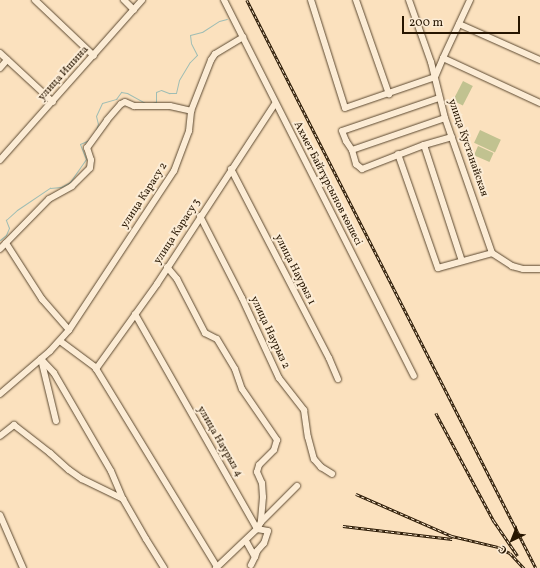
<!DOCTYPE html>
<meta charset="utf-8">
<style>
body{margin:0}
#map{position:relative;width:540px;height:568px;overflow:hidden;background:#fbe1be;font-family:Vollkorn,serif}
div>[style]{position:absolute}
.green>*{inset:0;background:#c1c290;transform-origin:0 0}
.stream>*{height:1px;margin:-0.5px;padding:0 0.5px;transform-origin:0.5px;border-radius:0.5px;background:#9fbdb4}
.roads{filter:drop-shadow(0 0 1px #5b4830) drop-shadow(0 0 1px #5b4830)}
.minor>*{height:6px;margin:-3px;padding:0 3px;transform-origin:3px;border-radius:3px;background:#fcecd5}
.rail>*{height:2.5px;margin-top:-1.25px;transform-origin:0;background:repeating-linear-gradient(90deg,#fcecd5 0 3px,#261500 0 6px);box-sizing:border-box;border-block:1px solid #261500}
span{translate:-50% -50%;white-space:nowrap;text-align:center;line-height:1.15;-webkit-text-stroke:4px #fcecd5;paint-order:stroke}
.street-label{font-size:11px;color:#261500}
.north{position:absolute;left:492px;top:520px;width:40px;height:40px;-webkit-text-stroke:3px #fcecd5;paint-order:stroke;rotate:223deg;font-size:11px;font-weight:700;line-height:16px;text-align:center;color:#261500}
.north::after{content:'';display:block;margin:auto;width:14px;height:18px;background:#261500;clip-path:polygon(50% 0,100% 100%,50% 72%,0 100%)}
.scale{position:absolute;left:402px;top:16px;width:118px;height:18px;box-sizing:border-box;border:2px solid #261500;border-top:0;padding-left:5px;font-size:12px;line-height:14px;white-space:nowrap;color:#261500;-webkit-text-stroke:3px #fcecd5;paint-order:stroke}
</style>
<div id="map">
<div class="green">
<i style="left:463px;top:81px;width:11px;height:22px;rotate:27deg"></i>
<i style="left:480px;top:130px;width:23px;height:14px;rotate:25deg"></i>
<i style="left:478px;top:146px;width:17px;height:10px;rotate:24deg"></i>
</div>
<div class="stream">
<i style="left:152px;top:103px;width:4px;rotate:-14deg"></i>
<i style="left:156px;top:102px;width:10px;rotate:-90deg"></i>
<i style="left:156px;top:92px;width:5px;rotate:-22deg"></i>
<i style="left:161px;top:90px;width:9px;rotate:21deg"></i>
<i style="left:169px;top:93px;width:7px"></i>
<i style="left:176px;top:93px;width:13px;rotate:-77deg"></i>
<i style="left:179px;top:80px;width:21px;rotate:-59deg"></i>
<i style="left:190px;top:62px;width:10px;rotate:-45deg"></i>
<i style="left:197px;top:55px;width:13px;rotate:-117deg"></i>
<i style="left:191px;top:43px;width:8px;rotate:-97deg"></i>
<i style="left:190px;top:35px;width:12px;rotate:-14deg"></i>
<i style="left:202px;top:32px;width:20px;rotate:-33deg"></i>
<i style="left:219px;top:21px;width:8px;rotate:-14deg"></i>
<i style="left:96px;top:130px;width:6px;rotate:-72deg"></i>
<i style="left:98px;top:124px;width:8px;rotate:-104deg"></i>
<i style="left:96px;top:116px;width:14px;rotate:-65deg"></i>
<i style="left:102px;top:103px;width:15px;rotate:-16deg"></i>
<i style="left:116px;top:99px;width:9px;rotate:-54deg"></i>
<i style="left:121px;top:92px;width:6px;rotate:9deg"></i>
<i style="left:127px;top:93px;width:21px;rotate:29deg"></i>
<i style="left:0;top:240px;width:8px;rotate:-40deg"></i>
<i style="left:6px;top:235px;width:8px;rotate:-67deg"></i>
<i style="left:9px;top:228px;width:9px;rotate:-111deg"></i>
<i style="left:6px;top:220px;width:15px;rotate:-42deg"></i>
<i style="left:17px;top:210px;width:40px;rotate:-34deg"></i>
<i style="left:50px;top:188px;width:11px;rotate:-5deg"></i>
<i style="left:61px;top:187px;width:10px;rotate:-29deg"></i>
<i style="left:70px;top:182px;width:28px;rotate:-55deg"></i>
<i style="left:86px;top:159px;width:16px;rotate:-112deg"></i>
<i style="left:80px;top:144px;width:10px;rotate:-24deg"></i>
</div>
<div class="roads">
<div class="minor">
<i style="left:35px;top:0;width:81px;rotate:43.5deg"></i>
<i style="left:124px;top:0;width:14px;rotate:45deg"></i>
<i style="left:224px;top:0;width:421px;rotate:63.2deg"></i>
<i style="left:311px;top:0;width:113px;rotate:72.5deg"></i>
<i style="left:345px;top:108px;width:95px;rotate:-19deg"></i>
<i style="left:435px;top:77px;width:21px;rotate:-67deg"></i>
<i style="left:443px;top:58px;width:107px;rotate:24.9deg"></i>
<i style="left:356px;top:0;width:100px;rotate:70.7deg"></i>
<i style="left:409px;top:0;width:66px;rotate:70.5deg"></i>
<i style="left:431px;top:62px;width:58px;rotate:76deg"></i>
<i style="left:445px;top:118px;width:143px;rotate:70.8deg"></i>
<i style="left:492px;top:253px;width:24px;rotate:33deg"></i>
<i style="left:512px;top:266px;width:11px;rotate:15deg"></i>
<i style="left:523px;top:269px;width:17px"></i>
<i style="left:459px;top:24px;width:89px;rotate:24deg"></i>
<i style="left:0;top:53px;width:72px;rotate:42.8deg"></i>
<i style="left:443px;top:58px;width:64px;rotate:-65deg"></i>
<i style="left:0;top:68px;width:11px;rotate:-49deg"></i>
<i style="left:439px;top:98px;width:102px;rotate:161.2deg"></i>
<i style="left:342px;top:131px;width:11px;rotate:68deg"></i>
<i style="left:346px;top:141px;width:11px;rotate:56deg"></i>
<i style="left:352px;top:150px;width:15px;rotate:74deg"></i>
<i style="left:356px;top:164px;width:8px;rotate:40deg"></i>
<i style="left:362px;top:169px;width:66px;rotate:-21.2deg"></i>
<i style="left:424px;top:145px;width:29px;rotate:-16deg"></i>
<i style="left:424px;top:145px;width:122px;rotate:71.9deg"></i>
<i style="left:352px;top:150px;width:98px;rotate:-19deg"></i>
<i style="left:398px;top:154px;width:121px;rotate:70.7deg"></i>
<i style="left:438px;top:268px;width:56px;rotate:-15.5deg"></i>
<i style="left:0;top:160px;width:214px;rotate:-48.4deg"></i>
<i style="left:231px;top:169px;width:213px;rotate:62.6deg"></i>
<i style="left:329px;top:358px;width:23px;rotate:67deg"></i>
<i style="left:200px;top:216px;width:92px;rotate:62.9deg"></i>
<i style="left:242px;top:298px;width:88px;rotate:65.2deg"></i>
<i style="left:279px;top:378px;width:41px;rotate:52deg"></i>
<i style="left:304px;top:410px;width:27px;rotate:82deg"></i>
<i style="left:308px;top:437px;width:23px;rotate:75deg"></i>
<i style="left:314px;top:459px;width:11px;rotate:49deg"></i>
<i style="left:321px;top:467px;width:13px;rotate:32deg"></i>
<i style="left:6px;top:243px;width:67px;rotate:57.3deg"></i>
<i style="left:42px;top:299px;width:41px;rotate:48.9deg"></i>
<i style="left:0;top:249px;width:70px;rotate:-45.6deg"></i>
<i style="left:49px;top:199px;width:26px;rotate:-29deg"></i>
<i style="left:72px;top:186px;width:25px;rotate:-45deg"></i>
<i style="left:90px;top:168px;width:8px;rotate:-83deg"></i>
<i style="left:91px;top:160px;width:13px;rotate:-108deg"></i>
<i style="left:87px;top:148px;width:34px;rotate:-54deg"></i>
<i style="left:107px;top:120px;width:21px;rotate:-49deg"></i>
<i style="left:121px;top:104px;width:4px;rotate:-27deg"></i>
<i style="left:125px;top:102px;width:10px;rotate:24deg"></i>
<i style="left:134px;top:106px;width:36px"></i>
<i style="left:170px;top:106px;width:22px;rotate:13deg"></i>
<i style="left:167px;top:267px;width:16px;rotate:50deg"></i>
<i style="left:177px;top:279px;width:61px;rotate:62.6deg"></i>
<i style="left:205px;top:333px;width:13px;rotate:27deg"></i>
<i style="left:217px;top:339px;width:35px;rotate:59deg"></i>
<i style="left:235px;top:369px;width:21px;rotate:71deg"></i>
<i style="left:242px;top:389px;width:62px;rotate:55.5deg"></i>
<i style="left:277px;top:440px;width:10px;rotate:107deg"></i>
<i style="left:274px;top:450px;width:21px;rotate:135deg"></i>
<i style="left:259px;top:465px;width:7px;rotate:106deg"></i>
<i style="left:257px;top:472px;width:12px;rotate:66deg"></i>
<i style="left:262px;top:483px;width:14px;rotate:86deg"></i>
<i style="left:263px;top:497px;width:25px;rotate:95deg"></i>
<i style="left:135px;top:314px;width:247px;rotate:60.4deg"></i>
<i style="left:257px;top:529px;width:8px;rotate:-60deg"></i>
<i style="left:261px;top:522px;width:51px;rotate:-45deg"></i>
<i style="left:60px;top:341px;width:44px;rotate:36.6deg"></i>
<i style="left:95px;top:367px;width:234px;rotate:58.6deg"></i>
<i style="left:96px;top:369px;width:105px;rotate:-54.3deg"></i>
<i style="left:157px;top:284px;width:215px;rotate:-56.8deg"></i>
<i style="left:0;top:394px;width:66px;rotate:-40.7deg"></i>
<i style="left:50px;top:351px;width:28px;rotate:-48deg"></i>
<i style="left:69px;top:330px;width:191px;rotate:-56.6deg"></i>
<i style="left:174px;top:171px;width:43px;rotate:-69.4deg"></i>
<i style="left:189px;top:131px;width:20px;rotate:-84deg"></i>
<i style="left:191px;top:111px;width:55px;rotate:-68.6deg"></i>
<i style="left:211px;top:60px;width:7px;rotate:-56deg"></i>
<i style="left:215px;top:54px;width:33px;rotate:-31deg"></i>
<i style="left:56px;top:421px;width:64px;rotate:-103.6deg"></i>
<i style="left:41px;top:359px;width:19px;rotate:47deg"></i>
<i style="left:54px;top:373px;width:113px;rotate:59.8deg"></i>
<i style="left:111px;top:471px;width:30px;rotate:67deg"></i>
<i style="left:123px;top:499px;width:46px;rotate:60.1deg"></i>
<i style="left:146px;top:539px;width:34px;rotate:58deg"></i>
<i style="left:0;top:436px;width:18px;rotate:-38deg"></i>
<i style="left:14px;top:425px;width:46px;rotate:37.9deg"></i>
<i style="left:50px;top:453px;width:25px;rotate:42deg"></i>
<i style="left:69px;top:470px;width:16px;rotate:35deg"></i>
<i style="left:82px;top:479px;width:46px;rotate:26deg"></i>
<i style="left:0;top:515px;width:58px;rotate:66.5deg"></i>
<i style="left:246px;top:541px;width:18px;rotate:61deg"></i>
<i style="left:255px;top:557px;width:9px;rotate:117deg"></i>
<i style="left:216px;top:568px;width:57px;rotate:-43.6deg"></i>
<i style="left:257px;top:529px;width:11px;rotate:10deg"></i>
<i style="left:268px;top:531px;width:13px;rotate:108deg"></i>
<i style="left:264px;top:543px;width:11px;rotate:131deg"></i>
<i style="left:257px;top:551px;width:6px;rotate:108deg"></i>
</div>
</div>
<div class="rail">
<i style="left:247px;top:0;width:637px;rotate:63.03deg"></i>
<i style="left:436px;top:413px;width:123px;rotate:61.8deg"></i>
<i style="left:494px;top:521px;width:42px;rotate:55.6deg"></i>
<i style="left:356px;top:494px;width:105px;rotate:23.6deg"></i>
<i style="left:452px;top:536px;width:47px;rotate:13.4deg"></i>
<i style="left:498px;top:547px;width:13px;rotate:27deg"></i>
<i style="left:510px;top:553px;width:21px;rotate:47deg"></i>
<i style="left:343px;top:526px;width:110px;rotate:6.8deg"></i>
</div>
<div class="street-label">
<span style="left:64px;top:74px;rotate:-48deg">улица Ишина</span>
<span style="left:467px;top:148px;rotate:71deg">улица Кустанайская</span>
<span style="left:327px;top:184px;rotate:63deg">Ахмет Байтұрсынов көшесі</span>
<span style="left:145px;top:196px;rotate:-57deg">улица Карасу 2</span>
<span style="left:178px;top:232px;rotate:-57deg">улица Карасу 3</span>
<span style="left:294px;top:270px;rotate:63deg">улица Наурыз 1</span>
<span style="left:269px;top:333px;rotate:65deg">улица Наурыз 2</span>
<span style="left:219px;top:442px;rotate:60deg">улица Наурыз 4</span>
</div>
<div class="north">С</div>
<div class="scale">200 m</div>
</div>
